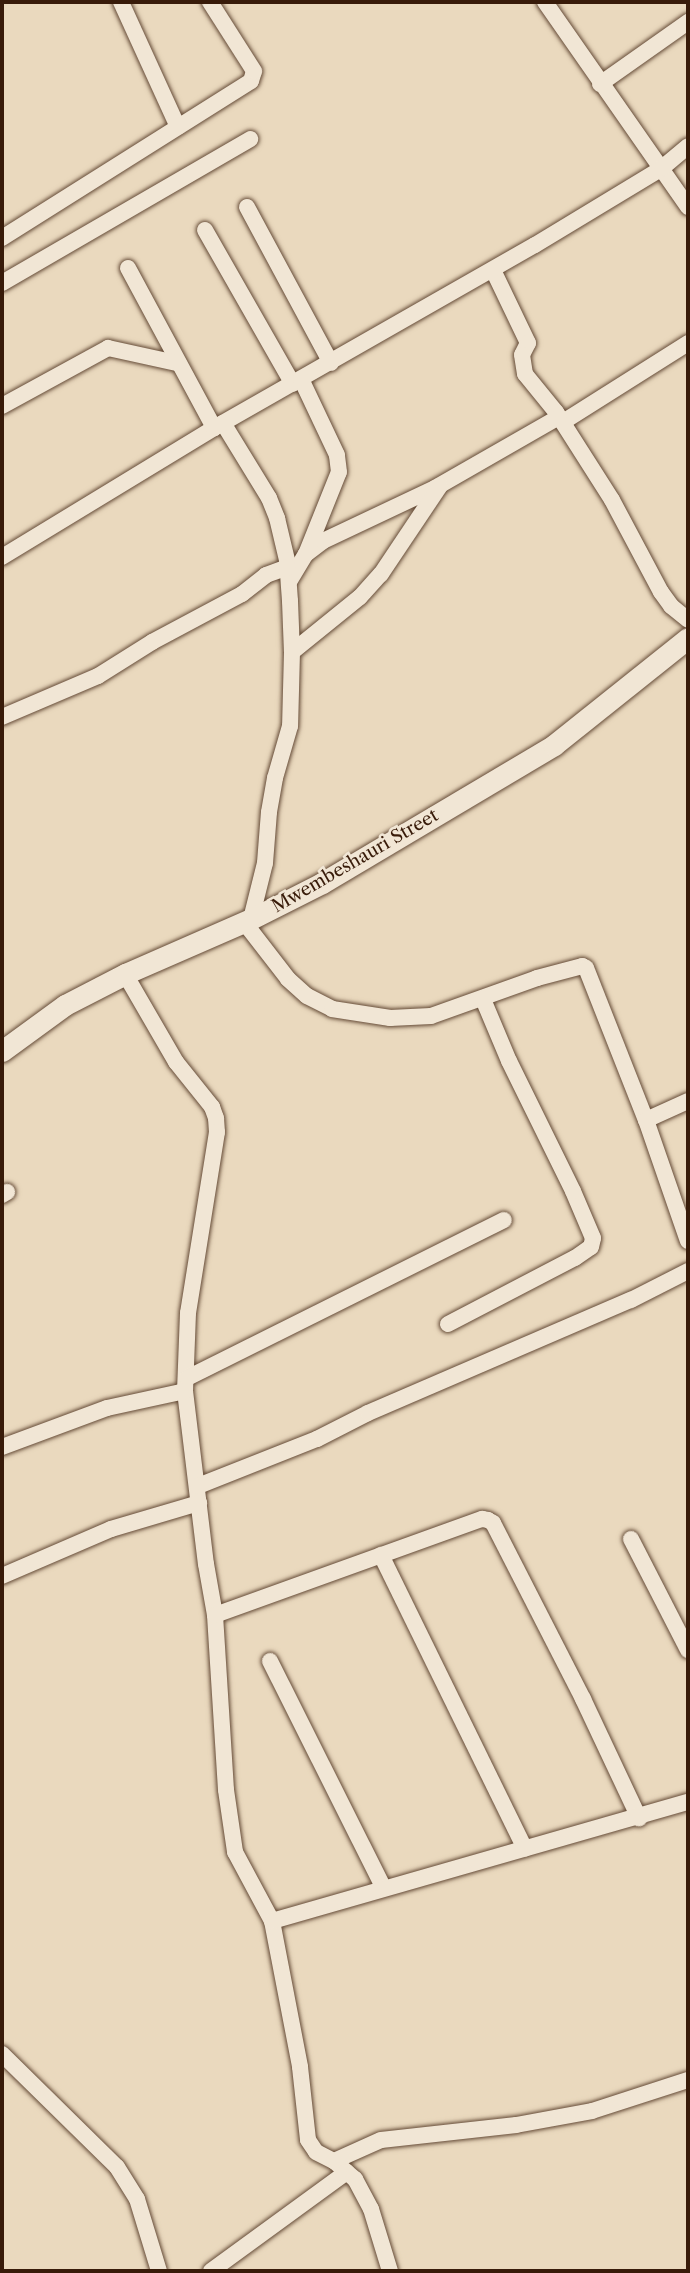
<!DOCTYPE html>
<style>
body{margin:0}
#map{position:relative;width:690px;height:2273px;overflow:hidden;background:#ead9be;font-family:"Libre Caslon Text",serif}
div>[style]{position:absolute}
.roads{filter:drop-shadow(0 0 2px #644a36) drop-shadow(0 0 2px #644a36)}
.street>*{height:16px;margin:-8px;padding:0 8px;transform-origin:8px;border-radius:8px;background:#f1e6d5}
.secondary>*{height:21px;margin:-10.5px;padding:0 10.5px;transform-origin:10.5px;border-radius:10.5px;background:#f1e6d5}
span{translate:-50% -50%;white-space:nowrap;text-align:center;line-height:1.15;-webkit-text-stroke:5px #f1e6d5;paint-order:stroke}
.street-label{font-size:18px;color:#381b09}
.frame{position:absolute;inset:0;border:4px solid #381b09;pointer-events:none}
</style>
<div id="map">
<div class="roads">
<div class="street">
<i style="left:121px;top:2px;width:137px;rotate:65.5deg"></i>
<i style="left:545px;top:2px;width:250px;rotate:55.1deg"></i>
<i style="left:600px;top:84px;width:108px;rotate:-35.2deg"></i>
<i style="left:247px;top:207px;width:177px;rotate:61.7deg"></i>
<i style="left:205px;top:230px;width:177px;rotate:60.3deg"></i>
<i style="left:2px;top:238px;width:294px;rotate:-32.2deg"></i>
<i style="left:251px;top:81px;width:10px;rotate:-73deg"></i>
<i style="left:254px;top:71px;width:82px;rotate:-122.5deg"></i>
<i style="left:128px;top:268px;width:182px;rotate:61.7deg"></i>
<i style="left:493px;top:270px;width:81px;rotate:64.4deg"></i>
<i style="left:528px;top:343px;width:13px;rotate:117deg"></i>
<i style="left:522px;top:355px;width:19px;rotate:81deg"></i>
<i style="left:525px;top:374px;width:49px;rotate:50.8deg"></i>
<i style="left:556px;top:412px;width:104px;rotate:57.5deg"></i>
<i style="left:612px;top:500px;width:104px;rotate:62deg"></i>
<i style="left:661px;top:592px;width:17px;rotate:54deg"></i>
<i style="left:671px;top:606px;width:22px;rotate:39deg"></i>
<i style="left:2px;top:283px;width:287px;rotate:-30.1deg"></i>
<i style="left:2px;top:406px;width:121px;rotate:-28.7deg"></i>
<i style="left:108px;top:348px;width:70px;rotate:12.4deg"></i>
<i style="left:563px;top:422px;width:148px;rotate:-32.3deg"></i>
<i style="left:223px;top:423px;width:88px;rotate:58.5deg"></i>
<i style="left:269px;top:498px;width:22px;rotate:68deg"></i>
<i style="left:277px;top:518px;width:43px;rotate:76.6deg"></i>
<i style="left:287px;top:560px;width:41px;rotate:85.8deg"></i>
<i style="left:290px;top:601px;width:51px;rotate:87.8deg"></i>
<i style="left:292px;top:652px;width:74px;rotate:91.5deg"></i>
<i style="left:290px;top:726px;width:54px;rotate:106.1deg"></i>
<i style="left:275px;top:778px;width:35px;rotate:100deg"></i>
<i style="left:269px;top:812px;width:51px;rotate:94.5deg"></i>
<i style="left:265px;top:863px;width:58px;rotate:104deg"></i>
<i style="left:306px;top:554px;width:21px;rotate:-37deg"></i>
<i style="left:323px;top:541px;width:124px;rotate:-25.3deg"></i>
<i style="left:435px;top:488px;width:143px;rotate:-29.8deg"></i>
<i style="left:2px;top:557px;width:248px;rotate:-31.3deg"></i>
<i style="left:214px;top:428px;width:369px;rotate:-29.7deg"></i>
<i style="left:535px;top:245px;width:149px;rotate:-31.2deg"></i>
<i style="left:662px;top:168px;width:34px;rotate:-40deg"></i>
<i style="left:289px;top:582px;width:33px;rotate:-59deg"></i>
<i style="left:306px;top:554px;width:88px;rotate:-68.1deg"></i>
<i style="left:339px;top:472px;width:17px;rotate:-97deg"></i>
<i style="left:337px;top:455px;width:84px;rotate:-115.3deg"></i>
<i style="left:292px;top:652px;width:87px;rotate:-39deg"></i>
<i style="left:360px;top:597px;width:31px;rotate:-48deg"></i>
<i style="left:381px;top:574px;width:106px;rotate:-56.2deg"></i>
<i style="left:2px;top:717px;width:104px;rotate:-23.1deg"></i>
<i style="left:98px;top:676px;width:64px;rotate:-32.2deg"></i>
<i style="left:152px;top:642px;width:102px;rotate:-28.1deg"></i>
<i style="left:242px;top:594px;width:31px;rotate:-38deg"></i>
<i style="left:266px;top:575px;width:23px;rotate:-20deg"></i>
<i style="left:244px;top:922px;width:72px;rotate:52.3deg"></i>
<i style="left:288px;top:979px;width:25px;rotate:42deg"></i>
<i style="left:307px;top:996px;width:28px;rotate:27deg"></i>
<i style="left:332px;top:1009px;width:59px;rotate:8.8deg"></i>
<i style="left:390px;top:1018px;width:41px;rotate:-2.8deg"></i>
<i style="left:431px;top:1016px;width:113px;rotate:-19.7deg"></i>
<i style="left:537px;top:978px;width:47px;rotate:-14.9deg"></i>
<i style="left:582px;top:966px;width:4px;rotate:27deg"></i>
<i style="left:586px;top:968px;width:163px;rotate:68.5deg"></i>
<i style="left:646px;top:1120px;width:128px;rotate:70.9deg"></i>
<i style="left:125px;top:974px;width:102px;rotate:59.9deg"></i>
<i style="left:176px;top:1062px;width:58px;rotate:51.3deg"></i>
<i style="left:212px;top:1107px;width:12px;rotate:70deg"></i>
<i style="left:216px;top:1118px;width:14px;rotate:86deg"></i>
<i style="left:217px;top:1132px;width:183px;rotate:99.1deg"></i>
<i style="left:188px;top:1313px;width:78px;rotate:92.2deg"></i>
<i style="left:185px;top:1391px;width:174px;rotate:83.1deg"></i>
<i style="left:206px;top:1564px;width:52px;rotate:80deg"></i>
<i style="left:215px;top:1615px;width:175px;rotate:86.4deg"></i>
<i style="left:226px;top:1790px;width:63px;rotate:81.7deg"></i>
<i style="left:235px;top:1852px;width:78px;rotate:61.8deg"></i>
<i style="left:272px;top:1921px;width:149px;rotate:79.1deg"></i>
<i style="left:300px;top:2067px;width:73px;rotate:83.7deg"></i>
<i style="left:308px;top:2140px;width:14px;rotate:56deg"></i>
<i style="left:316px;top:2152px;width:20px;rotate:27deg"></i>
<i style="left:334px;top:2161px;width:28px;rotate:41deg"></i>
<i style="left:355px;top:2179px;width:34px;rotate:62deg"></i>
<i style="left:371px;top:2209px;width:65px;rotate:73deg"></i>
<i style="left:646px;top:1120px;width:46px;rotate:-24.3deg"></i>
<i style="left:2px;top:1195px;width:6px;rotate:-31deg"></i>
<i style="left:448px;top:1324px;width:143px;rotate:-27.5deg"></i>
<i style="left:575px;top:1258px;width:19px;rotate:-35deg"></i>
<i style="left:591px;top:1247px;width:9px;rotate:-77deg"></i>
<i style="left:593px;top:1238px;width:51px;rotate:-113.1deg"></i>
<i style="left:573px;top:1191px;width:145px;rotate:-116.2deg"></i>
<i style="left:509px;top:1061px;width:67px;rotate:-112.8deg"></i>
<i style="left:187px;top:1378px;width:354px;rotate:-26.5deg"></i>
<i style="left:2px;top:1447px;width:112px;rotate:-20.4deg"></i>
<i style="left:107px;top:1408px;width:80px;rotate:-12.3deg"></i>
<i style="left:198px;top:1486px;width:128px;rotate:-21.6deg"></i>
<i style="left:317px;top:1439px;width:57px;rotate:-27deg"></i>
<i style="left:368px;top:1413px;width:286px;rotate:-23.3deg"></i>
<i style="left:631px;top:1300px;width:64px;rotate:-27deg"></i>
<i style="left:631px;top:1539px;width:125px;rotate:62.8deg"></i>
<i style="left:381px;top:1555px;width:327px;rotate:63.9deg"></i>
<i style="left:2px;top:1576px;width:119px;rotate:-23.3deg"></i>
<i style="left:111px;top:1529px;width:92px;rotate:-16.5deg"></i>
<i style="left:215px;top:1615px;width:284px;rotate:-19.8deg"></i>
<i style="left:482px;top:1519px;width:6px;rotate:9deg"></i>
<i style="left:488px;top:1520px;width:6px;rotate:31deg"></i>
<i style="left:493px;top:1523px;width:198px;rotate:62.9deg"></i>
<i style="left:583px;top:1699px;width:132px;rotate:64.8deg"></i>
<i style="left:270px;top:1661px;width:253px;rotate:63.4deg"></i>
<i style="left:272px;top:1921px;width:433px;rotate:-16deg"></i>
<i style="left:2px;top:2054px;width:161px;rotate:44.5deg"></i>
<i style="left:117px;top:2167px;width:38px;rotate:58deg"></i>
<i style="left:137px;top:2199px;width:75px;rotate:73deg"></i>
<i style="left:334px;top:2161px;width:51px;rotate:-24.1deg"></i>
<i style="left:381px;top:2140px;width:136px;rotate:-6.3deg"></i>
<i style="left:516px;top:2125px;width:77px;rotate:-10.4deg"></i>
<i style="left:592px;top:2111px;width:101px;rotate:-17.9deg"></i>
<i style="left:211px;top:2271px;width:168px;rotate:-36.1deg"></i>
</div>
<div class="secondary">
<i style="left:2px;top:1051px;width:78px;rotate:-36.1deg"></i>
<i style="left:65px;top:1005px;width:68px;rotate:-27.3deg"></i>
<i style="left:125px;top:974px;width:137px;rotate:-23.6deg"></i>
<i style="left:251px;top:919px;width:80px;rotate:-26.9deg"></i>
<i style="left:322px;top:883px;width:270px;rotate:-30.7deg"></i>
<i style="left:554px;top:745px;width:171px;rotate:-38.6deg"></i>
</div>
</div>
<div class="street-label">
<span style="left:355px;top:861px;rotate:-30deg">Mwembeshauri Street</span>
</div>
<div class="frame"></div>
</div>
